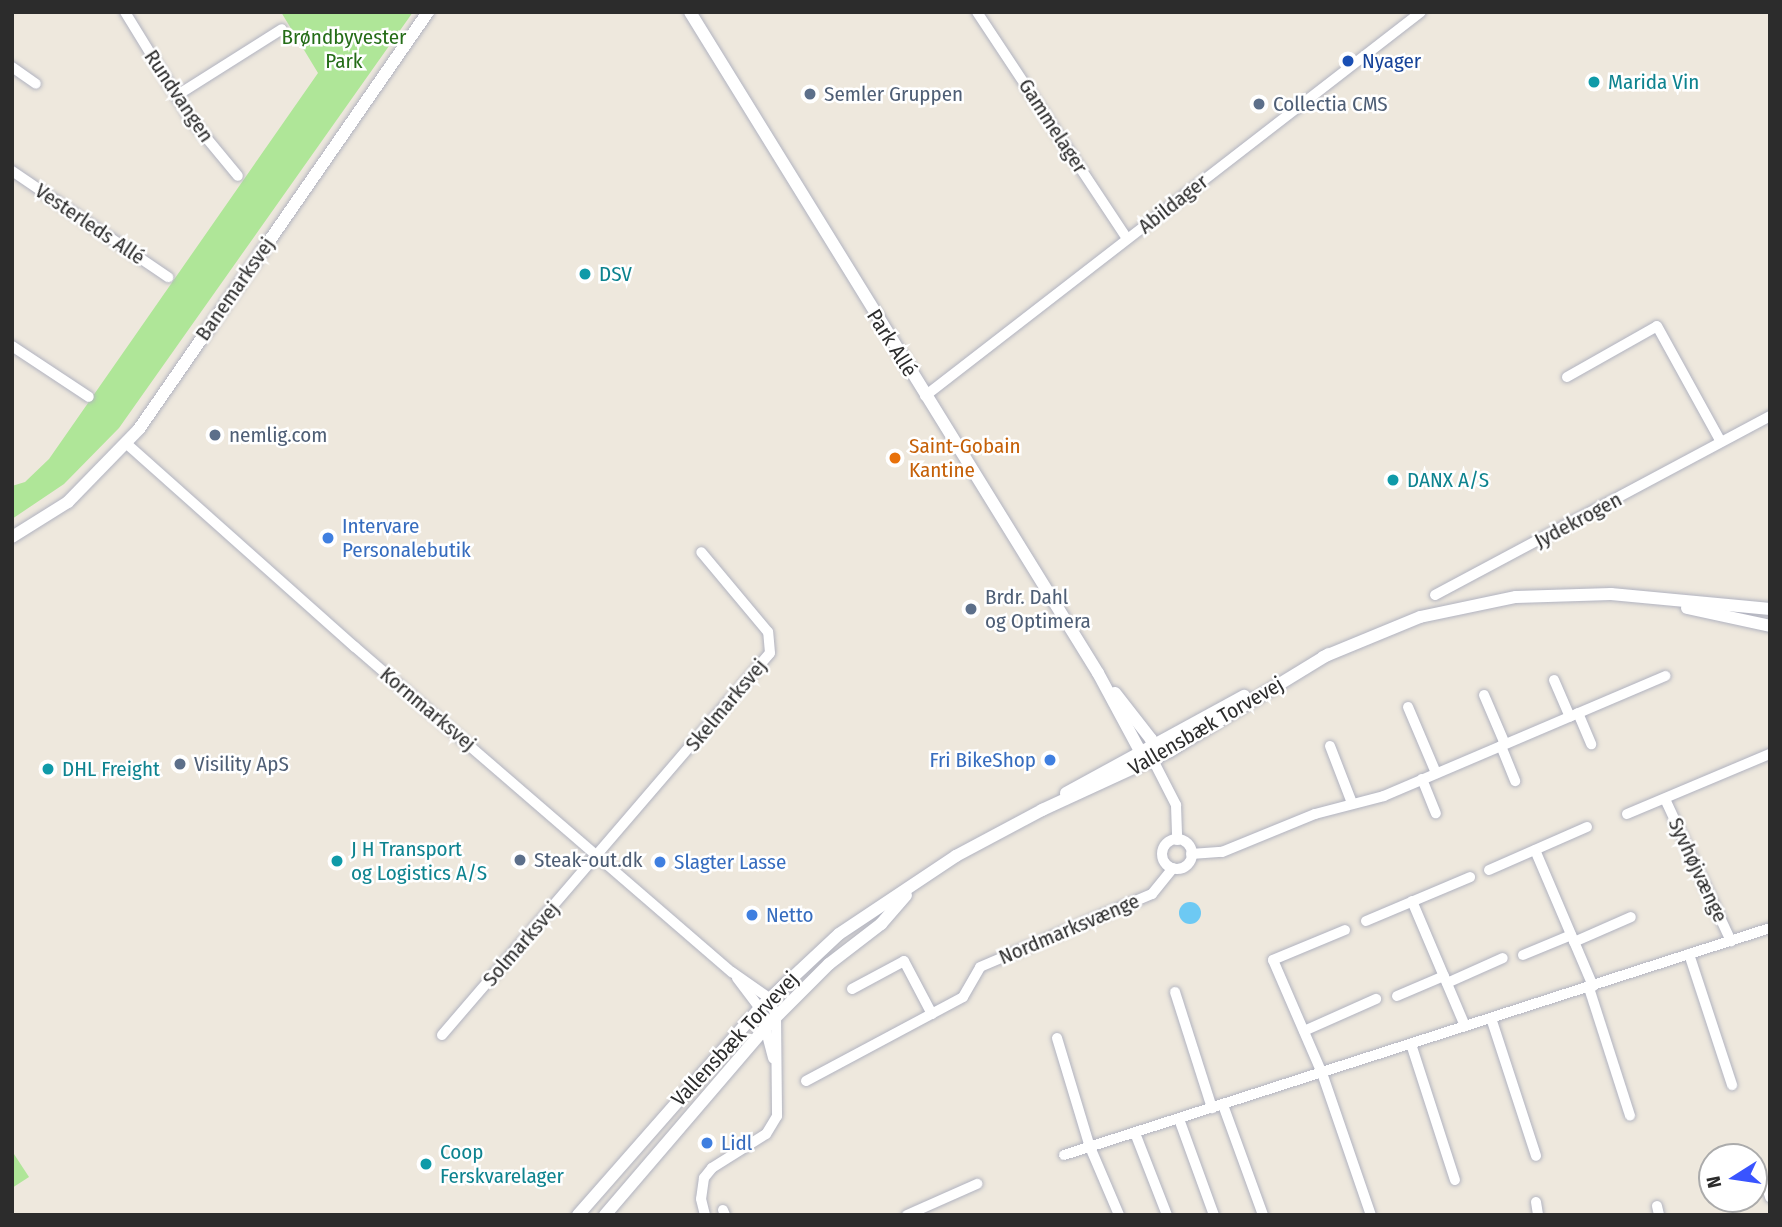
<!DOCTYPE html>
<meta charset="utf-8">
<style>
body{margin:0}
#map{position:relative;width:1782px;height:1227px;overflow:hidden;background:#eee8dd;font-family:"Fira Sans Condensed",sans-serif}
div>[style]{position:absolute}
.green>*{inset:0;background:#afe698}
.water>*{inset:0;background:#6dc9f3}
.round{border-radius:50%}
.roads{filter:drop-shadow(0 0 2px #b1b3c0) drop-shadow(0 0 2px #b1b3c0)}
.minor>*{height:10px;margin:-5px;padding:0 5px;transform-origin:5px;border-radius:5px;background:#fff}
.minor>.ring{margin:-5px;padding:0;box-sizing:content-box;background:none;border:10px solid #fff;border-radius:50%}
.tertiary>*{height:12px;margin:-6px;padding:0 6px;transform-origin:6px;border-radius:6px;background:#fff}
.dots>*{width:19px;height:19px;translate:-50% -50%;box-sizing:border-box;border:4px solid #fff;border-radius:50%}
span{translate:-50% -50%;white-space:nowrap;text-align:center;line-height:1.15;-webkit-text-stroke:5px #fff;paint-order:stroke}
.park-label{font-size:21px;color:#256d18}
.transit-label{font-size:21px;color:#164399}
.left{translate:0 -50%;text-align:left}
.culture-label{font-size:21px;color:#0d838f}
.service-label{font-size:21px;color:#4e5e75}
.street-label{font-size:21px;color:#2c2c2c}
.food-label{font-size:21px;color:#c56008}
.shop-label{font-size:21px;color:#366cbe}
.right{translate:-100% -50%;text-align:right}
.frame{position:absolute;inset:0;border:14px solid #2c2c2c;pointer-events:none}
.north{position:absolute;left:1698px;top:1143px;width:70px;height:70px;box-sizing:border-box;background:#fff;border:2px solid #ababab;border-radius:50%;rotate:258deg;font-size:19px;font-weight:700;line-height:28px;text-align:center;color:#2c2c2c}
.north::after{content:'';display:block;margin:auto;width:24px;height:32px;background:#3954ff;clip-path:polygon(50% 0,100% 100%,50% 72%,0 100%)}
</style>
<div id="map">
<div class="green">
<i style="clip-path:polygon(281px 12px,413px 12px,119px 428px,64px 484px,12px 519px,12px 486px,25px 482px,49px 459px,318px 73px)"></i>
<i style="clip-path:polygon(12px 1151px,29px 1177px,12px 1188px)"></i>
</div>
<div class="water">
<i class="round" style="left:1179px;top:902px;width:22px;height:22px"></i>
</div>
<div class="roads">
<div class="minor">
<i style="left:125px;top:12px;width:124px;rotate:58.5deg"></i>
<i style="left:190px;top:118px;width:75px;rotate:50.4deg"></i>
<i style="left:977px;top:12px;width:272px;rotate:56.5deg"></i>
<i style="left:12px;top:67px;width:29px;rotate:35deg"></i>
<i style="left:176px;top:96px;width:125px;rotate:-32.3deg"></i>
<i style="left:12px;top:171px;width:189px;rotate:34.2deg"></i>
<i style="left:12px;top:346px;width:92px;rotate:33.5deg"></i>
<i style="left:1567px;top:377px;width:103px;rotate:-29.5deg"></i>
<i style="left:1657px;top:326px;width:132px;rotate:61.1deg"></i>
<i style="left:925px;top:396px;width:627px;rotate:-37.75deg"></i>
<i style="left:127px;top:444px;width:305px;rotate:41.7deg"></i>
<i style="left:355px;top:647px;width:498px;rotate:40.8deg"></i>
<i style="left:732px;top:972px;width:45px;rotate:35.1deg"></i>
<i style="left:769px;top:998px;width:19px;rotate:69deg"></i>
<i style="left:776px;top:1016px;width:100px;rotate:89.4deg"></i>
<i style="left:777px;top:1116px;width:21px;rotate:121deg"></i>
<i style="left:766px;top:1134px;width:64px;rotate:147.8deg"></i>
<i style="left:712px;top:1168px;width:13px;rotate:129deg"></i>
<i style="left:704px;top:1178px;width:21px;rotate:98deg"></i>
<i style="left:701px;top:1199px;width:16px;rotate:76deg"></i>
<i style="left:1435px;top:595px;width:380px;rotate:-28.1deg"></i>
<i style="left:1554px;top:680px;width:40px;rotate:66.6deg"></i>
<i style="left:1484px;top:695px;width:53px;rotate:66.8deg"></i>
<i style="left:1408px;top:707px;width:72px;rotate:67deg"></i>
<i style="left:1578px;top:713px;width:34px;rotate:67deg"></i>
<i style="left:1330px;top:746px;width:61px;rotate:68.9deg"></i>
<i style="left:1501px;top:746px;width:38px;rotate:68deg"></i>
<i style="left:1153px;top:760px;width:51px;rotate:62.9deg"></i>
<i style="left:1176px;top:805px;width:35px;rotate:88deg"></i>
<i style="left:1422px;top:779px;width:37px;rotate:68deg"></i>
<i style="left:1665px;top:799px;width:157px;rotate:65.1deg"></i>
<i style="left:1627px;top:814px;width:155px;rotate:-22.8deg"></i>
<i class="ring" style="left:1162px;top:839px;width:20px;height:20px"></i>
<i style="left:1535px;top:850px;width:148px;rotate:66.9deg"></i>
<i style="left:1191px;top:854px;width:31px;rotate:-4deg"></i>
<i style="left:1222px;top:852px;width:100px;rotate:-22.2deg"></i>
<i style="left:1315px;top:814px;width:71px;rotate:-14.6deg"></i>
<i style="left:1384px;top:796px;width:306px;rotate:-23.1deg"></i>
<i style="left:1489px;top:870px;width:107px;rotate:-23.7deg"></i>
<i style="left:1412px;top:901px;width:136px;rotate:67deg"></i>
<i style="left:1366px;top:921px;width:113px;rotate:-22.9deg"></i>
<i style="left:1345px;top:930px;width:78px;rotate:157.4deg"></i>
<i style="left:1273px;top:960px;width:123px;rotate:66.6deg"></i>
<i style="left:1322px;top:1073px;width:150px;rotate:71deg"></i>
<i style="left:1574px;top:942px;width:62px;rotate:-23.7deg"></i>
<i style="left:1689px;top:954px;width:138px;rotate:71.8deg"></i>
<i style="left:1523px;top:955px;width:52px;rotate:-22.6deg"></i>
<i style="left:737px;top:978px;width:38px;rotate:53deg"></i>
<i style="left:760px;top:1008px;width:52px;rotate:75.4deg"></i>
<i style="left:1447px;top:983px;width:61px;rotate:-24.1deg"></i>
<i style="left:1589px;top:988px;width:134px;rotate:72.2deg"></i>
<i style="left:852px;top:989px;width:59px;rotate:-28.3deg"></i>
<i style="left:904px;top:961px;width:60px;rotate:62.2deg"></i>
<i style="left:1175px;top:992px;width:122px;rotate:72.3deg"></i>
<i style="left:1397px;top:996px;width:51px;rotate:-23.1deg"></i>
<i style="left:1491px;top:1018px;width:145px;rotate:71.9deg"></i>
<i style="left:1304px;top:1031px;width:79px;rotate:-24deg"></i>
<i style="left:442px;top:1035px;width:503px;rotate:-49.35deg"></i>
<i style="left:770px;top:653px;width:21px;rotate:-95deg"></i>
<i style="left:768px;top:632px;width:104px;rotate:-129.9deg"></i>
<i style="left:1057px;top:1038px;width:114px;rotate:73.2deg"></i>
<i style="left:1090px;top:1147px;width:74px;rotate:66.9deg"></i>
<i style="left:1411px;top:1044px;width:143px;rotate:72.1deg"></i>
<i style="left:806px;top:1081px;width:178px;rotate:-28.1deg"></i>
<i style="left:963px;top:997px;width:34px;rotate:-60deg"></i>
<i style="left:980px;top:967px;width:187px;rotate:-23deg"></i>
<i style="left:1152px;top:894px;width:33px;rotate:-51deg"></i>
<i style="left:1223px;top:1105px;width:117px;rotate:70deg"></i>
<i style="left:1179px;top:1119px;width:102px;rotate:70deg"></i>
<i style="left:1135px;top:1133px;width:88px;rotate:68.7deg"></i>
<i style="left:1064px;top:1155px;width:742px;rotate:-17.82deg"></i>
<i style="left:1766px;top:1184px;width:14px;rotate:73deg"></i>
<i style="left:1536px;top:1202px;width:13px;rotate:81deg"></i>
<i style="left:1657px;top:1206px;width:9px;rotate:77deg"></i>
<i style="left:723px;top:1210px;width:5px;rotate:68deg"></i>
<i style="left:907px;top:1215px;width:77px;rotate:-23.9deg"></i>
</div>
<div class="tertiary">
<i style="left:690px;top:12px;width:777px;rotate:58.32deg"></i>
<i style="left:1098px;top:673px;width:89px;rotate:61.7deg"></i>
<i style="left:1140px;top:751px;width:16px;rotate:35deg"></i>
<i style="left:12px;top:537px;width:66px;rotate:-32deg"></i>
<i style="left:68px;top:502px;width:102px;rotate:-45.8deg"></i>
<i style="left:139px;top:429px;width:507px;rotate:-55.28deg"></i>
<i style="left:1687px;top:608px;width:85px;rotate:12.2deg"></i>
<i style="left:1323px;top:657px;width:105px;rotate:-22.4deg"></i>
<i style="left:1420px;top:617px;width:98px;rotate:-11.8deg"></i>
<i style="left:1516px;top:597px;width:95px;rotate:-1.8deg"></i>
<i style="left:1611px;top:594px;width:160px;rotate:5.4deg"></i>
<i style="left:1115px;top:693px;width:58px;rotate:52deg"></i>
<i style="left:1151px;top:739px;width:13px;rotate:77deg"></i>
<i style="left:1066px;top:793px;width:203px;rotate:-28.6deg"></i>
<i style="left:578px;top:1215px;width:276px;rotate:-48.7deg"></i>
<i style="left:760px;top:1008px;width:108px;rotate:-43.1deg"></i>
<i style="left:839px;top:934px;width:141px;rotate:-33.7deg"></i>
<i style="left:956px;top:856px;width:98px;rotate:-28.1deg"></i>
<i style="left:1042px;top:810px;width:141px;rotate:-24.7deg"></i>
<i style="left:1170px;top:751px;width:186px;rotate:-31.4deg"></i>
<i style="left:605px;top:1215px;width:248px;rotate:-49.4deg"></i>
<i style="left:766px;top:1027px;width:89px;rotate:-45deg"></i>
<i style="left:829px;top:964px;width:66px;rotate:-37.6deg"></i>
<i style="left:881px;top:924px;width:38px;rotate:-49deg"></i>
</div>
</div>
<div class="dots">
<i style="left:1348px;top:61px;background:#1a4fb4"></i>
<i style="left:1594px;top:82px;background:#0f9aa8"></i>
<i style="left:810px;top:94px;background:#5c6f8a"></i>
<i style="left:1259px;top:104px;background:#5c6f8a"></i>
<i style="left:585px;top:274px;background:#0f9aa8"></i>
<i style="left:215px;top:435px;background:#5c6f8a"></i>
<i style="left:895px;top:458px;background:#e8710a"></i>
<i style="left:1393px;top:480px;background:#0f9aa8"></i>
<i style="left:328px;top:538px;background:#3f7fe0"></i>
<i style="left:971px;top:609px;background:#5c6f8a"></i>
<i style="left:1050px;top:760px;background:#3f7fe0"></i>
<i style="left:180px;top:764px;background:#5c6f8a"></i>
<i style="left:48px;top:769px;background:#0f9aa8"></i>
<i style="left:520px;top:860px;background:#5c6f8a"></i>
<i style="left:337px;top:861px;background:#0f9aa8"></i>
<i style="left:660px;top:862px;background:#3f7fe0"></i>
<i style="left:752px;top:915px;background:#3f7fe0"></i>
<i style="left:707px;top:1143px;background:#3f7fe0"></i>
<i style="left:426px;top:1164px;background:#0f9aa8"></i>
</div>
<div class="park-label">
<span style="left:344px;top:49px">Brøndbyvester<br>Park</span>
</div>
<div class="transit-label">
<span class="left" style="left:1362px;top:61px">Nyager</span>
</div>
<div class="culture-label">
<span class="left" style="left:1608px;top:82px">Marida Vin</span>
<span class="left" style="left:599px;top:274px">DSV</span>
<span class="left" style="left:1407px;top:480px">DANX A/S</span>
<span class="left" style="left:62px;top:769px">DHL Freight</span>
<span class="left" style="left:351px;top:861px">J H Transport<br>og Logistics A/S</span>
<span class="left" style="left:440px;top:1164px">Coop<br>Ferskvarelager</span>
</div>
<div class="service-label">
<span class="left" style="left:824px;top:94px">Semler Gruppen</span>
<span class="left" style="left:1273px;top:104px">Collectia CMS</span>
<span class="left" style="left:229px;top:435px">nemlig.com</span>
<span class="left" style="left:985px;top:609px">Brdr. Dahl<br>og Optimera</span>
<span class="left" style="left:194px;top:764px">Visility ApS</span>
<span class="left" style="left:534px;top:860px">Steak-out.dk</span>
</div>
<div class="street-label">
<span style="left:179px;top:96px;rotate:56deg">Rundvangen</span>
<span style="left:1053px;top:126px;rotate:57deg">Gammelager</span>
<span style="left:1173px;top:204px;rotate:-38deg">Abildager</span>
<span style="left:90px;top:224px;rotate:34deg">Vesterleds Allé</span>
<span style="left:235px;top:289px;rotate:-55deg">Banemarksvej</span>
<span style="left:892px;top:343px;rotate:58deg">Park Allé</span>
<span style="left:1578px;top:520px;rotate:-28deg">Jydekrogen</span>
<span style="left:726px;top:705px;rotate:-50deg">Skelmarksvej</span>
<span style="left:428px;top:709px;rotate:40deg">Kornmarksvej</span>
<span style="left:1206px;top:726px;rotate:-30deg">Vallensbæk Torvevej</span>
<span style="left:1698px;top:870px;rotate:65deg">Syvhøjvænge</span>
<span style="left:1069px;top:929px;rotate:-23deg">Nordmarksvænge</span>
<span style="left:521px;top:944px;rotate:-49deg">Solmarksvej</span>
<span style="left:735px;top:1039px;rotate:-47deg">Vallensbæk Torvevej</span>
</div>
<div class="food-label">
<span class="left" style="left:909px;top:458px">Saint-Gobain<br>Kantine</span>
</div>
<div class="shop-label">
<span class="left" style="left:342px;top:538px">Intervare<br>Personalebutik</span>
<span class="right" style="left:1036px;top:760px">Fri BikeShop</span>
<span class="left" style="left:674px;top:862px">Slagter Lasse</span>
<span class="left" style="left:766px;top:915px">Netto</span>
<span class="left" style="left:721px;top:1143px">Lidl</span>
</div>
<div class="frame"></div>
<div class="north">N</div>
</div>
